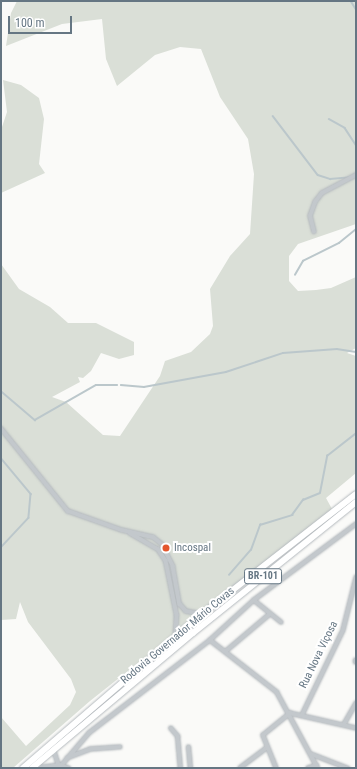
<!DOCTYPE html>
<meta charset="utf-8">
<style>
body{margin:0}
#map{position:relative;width:357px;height:769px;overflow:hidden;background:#fafaf8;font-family:"Roboto Condensed",sans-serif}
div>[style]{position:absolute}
.green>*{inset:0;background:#dadfd7}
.stream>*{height:1.5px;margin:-0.75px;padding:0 0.75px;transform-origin:0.75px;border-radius:0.75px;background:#bbc7cb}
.roads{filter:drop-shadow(0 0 1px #b5babe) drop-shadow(0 0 1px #b5babe)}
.minor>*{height:3.5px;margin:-1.75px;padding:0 1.75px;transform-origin:1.75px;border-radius:1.75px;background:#c3c8cc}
.primary>*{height:6px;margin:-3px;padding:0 3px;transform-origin:3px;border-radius:3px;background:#fff}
.dots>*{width:11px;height:11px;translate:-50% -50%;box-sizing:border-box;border:2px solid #fff;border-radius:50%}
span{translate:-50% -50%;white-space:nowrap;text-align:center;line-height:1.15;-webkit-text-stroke:4px #fff;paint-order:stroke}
.shield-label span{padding:1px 3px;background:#fff;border:1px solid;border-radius:3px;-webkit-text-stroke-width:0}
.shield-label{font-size:10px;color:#657683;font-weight:700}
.poi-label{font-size:11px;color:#657683}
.left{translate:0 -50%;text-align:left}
.street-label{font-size:11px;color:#657683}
.frame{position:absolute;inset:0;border:2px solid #657683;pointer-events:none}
.scale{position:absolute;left:8px;top:16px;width:64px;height:18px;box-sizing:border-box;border:2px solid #657683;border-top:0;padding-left:5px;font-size:12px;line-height:14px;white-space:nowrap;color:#657683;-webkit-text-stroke:3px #fff;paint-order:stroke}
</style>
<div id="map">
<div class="green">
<i style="clip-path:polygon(356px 1px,356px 224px,298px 244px,289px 256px,289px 281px,298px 291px,316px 290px,331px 288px,356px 277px,356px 348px,347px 353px,356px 356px,356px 473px,326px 498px,332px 509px,90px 701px,13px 768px,1px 768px,1px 717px,26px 746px,70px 705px,76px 692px,71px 679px,28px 622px,20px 602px,16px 619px,1px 620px,1px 264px,19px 289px,50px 307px,68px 323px,96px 323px,134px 342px,134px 355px,119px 359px,101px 353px,91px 371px,83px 378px,78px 377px,80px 382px,52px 397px,66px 402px,103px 435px,120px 436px,160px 376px,165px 361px,191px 352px,210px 334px,213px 326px,210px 289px,230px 256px,250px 234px,254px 174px,248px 139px,220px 97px,201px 49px,180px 47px,155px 55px,117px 86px,106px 59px,102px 19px,62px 24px,6px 46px,11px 13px,17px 1px)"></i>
<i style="clip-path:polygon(3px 80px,21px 85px,39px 98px,44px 119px,39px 164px,45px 173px,1px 193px,1px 130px,7px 112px)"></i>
</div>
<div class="stream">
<i style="left:351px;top:1px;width:9px;rotate:58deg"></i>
<i style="left:273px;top:116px;width:74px;rotate:52.7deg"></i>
<i style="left:318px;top:175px;width:13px;rotate:18deg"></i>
<i style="left:330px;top:179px;width:21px;rotate:-5deg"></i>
<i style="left:329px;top:119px;width:18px;rotate:29deg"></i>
<i style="left:345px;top:128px;width:20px;rotate:57deg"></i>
<i style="left:295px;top:275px;width:16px;rotate:-60deg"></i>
<i style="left:303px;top:261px;width:40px;rotate:-26.6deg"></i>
<i style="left:339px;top:243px;width:22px;rotate:-39deg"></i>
<i style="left:121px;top:385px;width:23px;rotate:5deg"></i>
<i style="left:144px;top:387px;width:83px;rotate:-10.4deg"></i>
<i style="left:226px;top:372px;width:60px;rotate:-18.4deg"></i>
<i style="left:283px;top:353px;width:54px;rotate:-4.2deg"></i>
<i style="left:337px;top:349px;width:19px;rotate:9deg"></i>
<i style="left:1px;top:391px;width:45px;rotate:40.5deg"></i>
<i style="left:35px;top:420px;width:70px;rotate:-29.8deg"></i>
<i style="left:96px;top:385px;width:21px"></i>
<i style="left:1px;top:458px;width:47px;rotate:50.2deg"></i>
<i style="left:31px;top:494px;width:24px;rotate:95deg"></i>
<i style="left:29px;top:518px;width:41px;rotate:133deg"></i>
<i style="left:229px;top:575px;width:33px;rotate:-49deg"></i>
<i style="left:251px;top:550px;width:27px;rotate:-70deg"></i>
<i style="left:260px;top:525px;width:34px;rotate:-17deg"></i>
<i style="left:292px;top:515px;width:19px;rotate:-54deg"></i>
<i style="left:303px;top:500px;width:18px;rotate:-22deg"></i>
<i style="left:320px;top:493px;width:38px;rotate:-79deg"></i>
<i style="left:327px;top:456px;width:37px;rotate:-38deg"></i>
</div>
<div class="roads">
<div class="minor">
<i style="left:314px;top:232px;width:16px;rotate:-104deg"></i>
<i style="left:310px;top:216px;width:15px;rotate:-70deg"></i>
<i style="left:315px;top:202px;width:11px;rotate:-52deg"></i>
<i style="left:322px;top:193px;width:38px;rotate:-28deg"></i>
<i style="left:1px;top:428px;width:107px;rotate:51.1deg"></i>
<i style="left:68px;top:511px;width:57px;rotate:19.4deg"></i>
<i style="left:122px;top:530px;width:32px;rotate:13deg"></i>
<i style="left:153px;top:537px;width:11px;rotate:38deg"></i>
<i style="left:162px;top:544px;width:25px;rotate:63deg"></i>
<i style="left:173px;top:566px;width:39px;rotate:80deg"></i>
<i style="left:180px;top:604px;width:9px;rotate:49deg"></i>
<i style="left:186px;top:611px;width:15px;rotate:11deg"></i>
<i style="left:130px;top:533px;width:32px;rotate:30deg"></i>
<i style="left:158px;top:549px;width:14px;rotate:56deg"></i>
<i style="left:166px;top:561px;width:55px;rotate:78.5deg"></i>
<i style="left:177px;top:615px;width:20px;rotate:93deg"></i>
<i style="left:254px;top:600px;width:35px;rotate:39deg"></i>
<i style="left:210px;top:640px;width:85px;rotate:37.8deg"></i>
<i style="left:277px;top:692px;width:86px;rotate:61.7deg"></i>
<i style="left:226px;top:651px;width:57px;rotate:-40.1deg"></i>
<i style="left:356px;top:660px;width:2px;rotate:90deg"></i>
<i style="left:290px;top:713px;width:68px;rotate:12.8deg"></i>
<i style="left:302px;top:715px;width:94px;rotate:-64.2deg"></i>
<i style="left:343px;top:630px;width:54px;rotate:-76deg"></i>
<i style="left:344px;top:724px;width:24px;rotate:-60deg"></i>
<i style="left:171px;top:728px;width:11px;rotate:49deg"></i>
<i style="left:178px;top:736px;width:32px;rotate:85deg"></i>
<i style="left:189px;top:747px;width:21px;rotate:85deg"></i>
<i style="left:54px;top:750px;width:16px;rotate:72deg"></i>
<i style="left:311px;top:754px;width:40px;rotate:21deg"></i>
<i style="left:67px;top:758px;width:25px;rotate:-21deg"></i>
<i style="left:90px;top:749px;width:30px;rotate:-4deg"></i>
<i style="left:61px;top:766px;width:43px;rotate:-49.7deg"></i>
<i style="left:89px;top:733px;width:153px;rotate:-37.5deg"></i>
<i style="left:210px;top:640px;width:59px;rotate:-42.3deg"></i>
<i style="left:254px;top:600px;width:127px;rotate:-36.7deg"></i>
<i style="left:37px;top:768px;width:22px;rotate:-8deg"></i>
<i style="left:59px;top:765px;width:10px;rotate:17deg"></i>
<i style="left:240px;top:768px;width:34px;rotate:-37deg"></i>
<i style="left:276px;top:768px;width:35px;rotate:-112deg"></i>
<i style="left:263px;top:735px;width:35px;rotate:-39deg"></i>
<i style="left:308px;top:768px;width:9px;rotate:-18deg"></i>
</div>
<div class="primary">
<i style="left:23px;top:768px;width:236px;rotate:-40.7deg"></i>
<i style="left:202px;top:614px;width:195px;rotate:-37.9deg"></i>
<i style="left:32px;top:768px;width:210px;rotate:-40deg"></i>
<i style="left:193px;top:633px;width:209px;rotate:-38.8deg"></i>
</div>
</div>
<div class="dots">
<i style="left:166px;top:548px;background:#e4572e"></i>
</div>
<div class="shield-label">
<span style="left:263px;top:576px">BR-101</span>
</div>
<div class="poi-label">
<span class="left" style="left:174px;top:548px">Incospal</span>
</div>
<div class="street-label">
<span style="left:178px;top:636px;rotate:-40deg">Rodovia Governador Mário Covas</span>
<span style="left:319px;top:655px;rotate:-64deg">Rua Nova Viçosa</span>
</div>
<div class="frame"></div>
<div class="scale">100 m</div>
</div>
